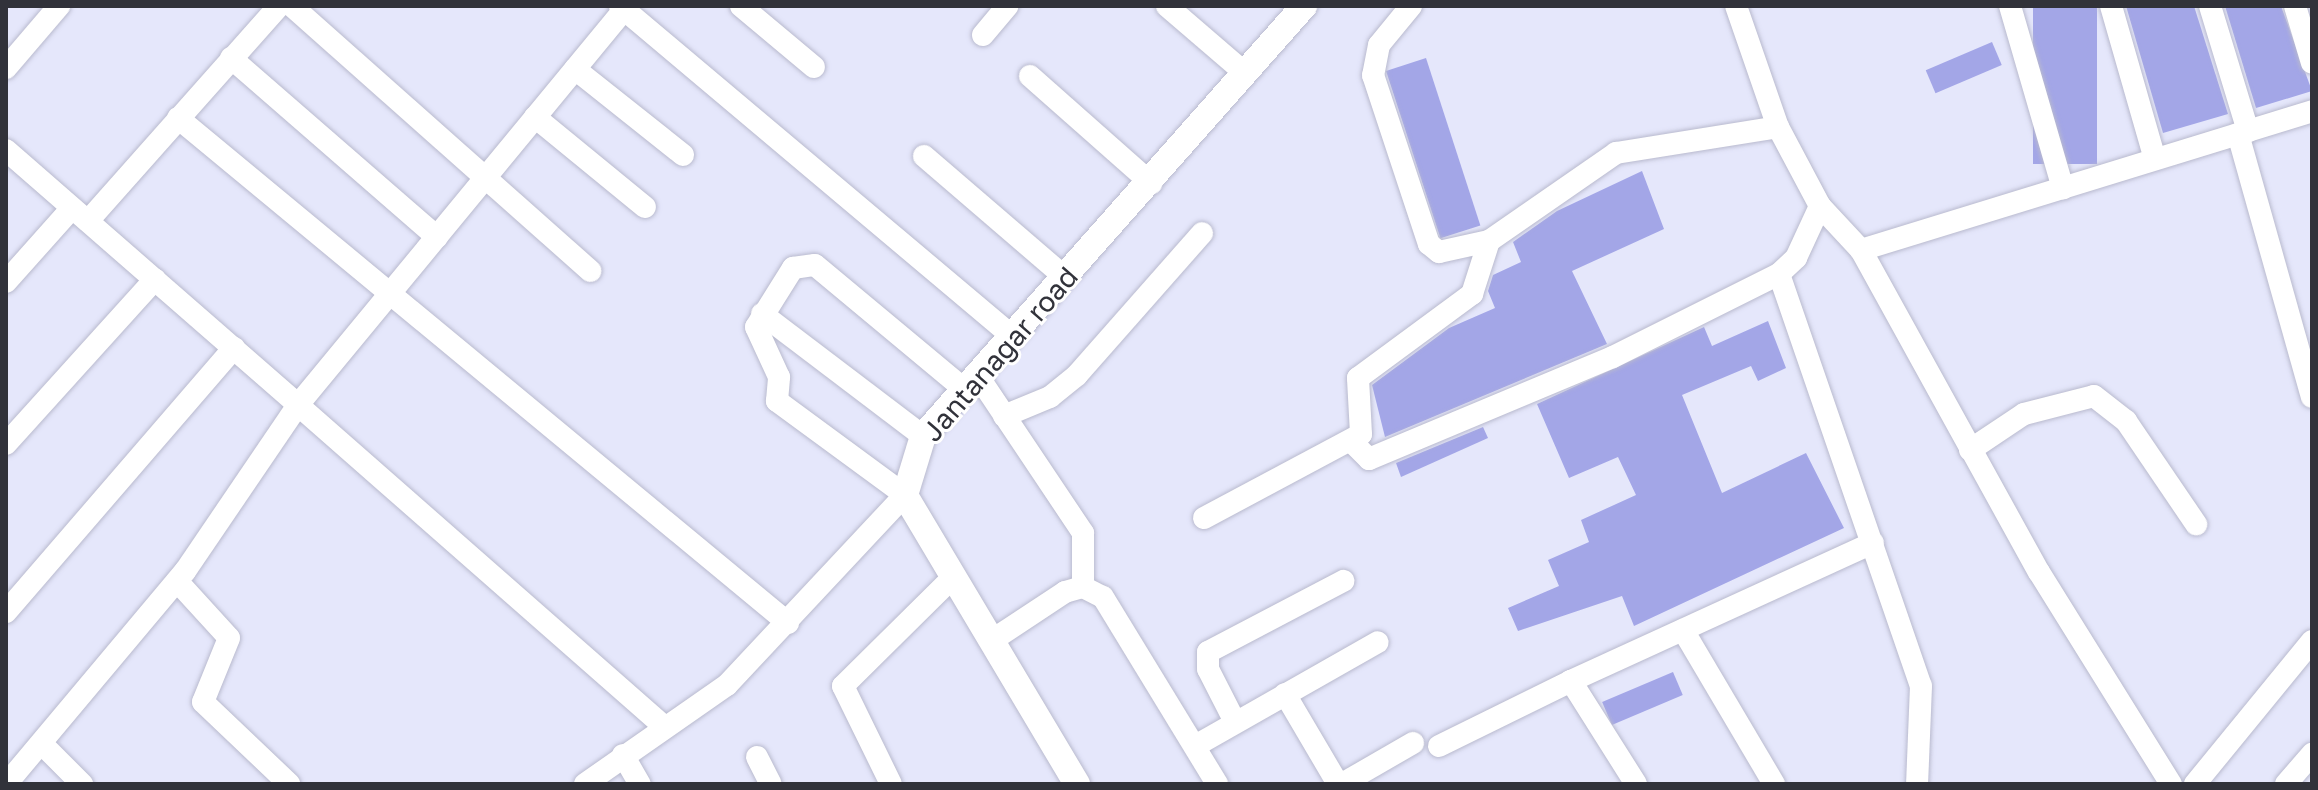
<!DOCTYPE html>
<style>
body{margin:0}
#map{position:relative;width:2318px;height:790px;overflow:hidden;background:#e5e7fb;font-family:"Golos Text",sans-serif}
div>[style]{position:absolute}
.building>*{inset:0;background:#a3a6e7;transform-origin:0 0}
.roads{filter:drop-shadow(0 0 2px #b9bace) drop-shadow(0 0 2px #b9bace)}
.minor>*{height:22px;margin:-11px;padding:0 11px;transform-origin:11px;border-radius:11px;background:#fff}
.tertiary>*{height:26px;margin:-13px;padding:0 13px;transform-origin:13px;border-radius:13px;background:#fff}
span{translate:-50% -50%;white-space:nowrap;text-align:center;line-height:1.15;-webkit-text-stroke:6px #fff;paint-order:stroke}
.street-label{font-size:28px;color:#31323a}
.frame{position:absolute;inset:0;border:8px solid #31323a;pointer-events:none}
</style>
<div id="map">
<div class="building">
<i style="left:2033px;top:6px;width:64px;height:158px"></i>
<i style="clip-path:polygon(2126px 6px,2194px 6px,2228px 114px,2163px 133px)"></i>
<i style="clip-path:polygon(2225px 6px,2281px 6px,2312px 91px,2256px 108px)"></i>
<i style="left:1992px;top:42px;width:25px;height:72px;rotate:67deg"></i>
<i style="left:1426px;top:58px;width:176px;height:42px;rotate:72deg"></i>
<i style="clip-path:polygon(1642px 171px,1664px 229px,1572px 271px,1607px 344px,1385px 437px,1372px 385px,1449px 328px,1495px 308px,1488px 291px,1493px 275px,1521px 262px,1513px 242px,1557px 211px)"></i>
<i style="clip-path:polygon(1768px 321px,1786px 368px,1758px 381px,1751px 366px,1682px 395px,1722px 493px,1806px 453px,1844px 528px,1634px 626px,1622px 596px,1518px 631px,1508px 608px,1559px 586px,1548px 560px,1589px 542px,1581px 520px,1636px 495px,1618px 457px,1569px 478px,1537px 404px,1704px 327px,1712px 346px)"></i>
<i style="clip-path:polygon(1483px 427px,1488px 438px,1401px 477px,1396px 463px)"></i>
<i style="left:1673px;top:672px;width:25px;height:77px;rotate:67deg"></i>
</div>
<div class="roads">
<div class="minor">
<i style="left:292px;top:6px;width:399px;rotate:41.6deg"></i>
<i style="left:620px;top:6px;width:512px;rotate:40.09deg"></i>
<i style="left:627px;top:6px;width:517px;rotate:129.51deg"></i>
<i style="left:298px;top:405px;width:488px;rotate:41.3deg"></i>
<i style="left:741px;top:6px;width:95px;rotate:39.9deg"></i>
<i style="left:1167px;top:6px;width:104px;rotate:40.7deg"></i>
<i style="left:1411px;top:6px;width:50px;rotate:129.4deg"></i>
<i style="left:1379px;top:45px;width:31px;rotate:101deg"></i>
<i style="left:1373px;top:75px;width:178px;rotate:71.7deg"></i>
<i style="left:1429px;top:244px;width:13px;rotate:39deg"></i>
<i style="left:1439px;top:252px;width:51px;rotate:-12.4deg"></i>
<i style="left:1489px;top:241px;width:155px;rotate:-34.7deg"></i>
<i style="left:1616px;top:153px;width:164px;rotate:-9.1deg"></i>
<i style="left:1736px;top:6px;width:128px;rotate:70.9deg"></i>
<i style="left:1778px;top:127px;width:89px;rotate:62deg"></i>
<i style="left:1820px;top:206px;width:60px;rotate:47deg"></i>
<i style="left:1861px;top:250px;width:368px;rotate:61.1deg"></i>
<i style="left:2039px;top:572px;width:250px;rotate:58.1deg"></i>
<i style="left:2010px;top:6px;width:190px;rotate:73.8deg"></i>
<i style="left:2111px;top:6px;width:159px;rotate:74deg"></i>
<i style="left:2210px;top:6px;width:131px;rotate:73.1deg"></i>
<i style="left:2295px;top:6px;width:59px;rotate:73.4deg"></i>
<i style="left:983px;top:35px;width:38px;rotate:-50deg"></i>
<i style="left:231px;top:58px;width:273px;rotate:41deg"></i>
<i style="left:6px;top:68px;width:82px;rotate:-49.5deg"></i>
<i style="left:575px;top:69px;width:138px;rotate:38.5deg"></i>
<i style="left:1030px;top:76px;width:162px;rotate:41.5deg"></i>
<i style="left:535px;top:117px;width:142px;rotate:39.3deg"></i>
<i style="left:178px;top:118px;width:792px;rotate:39.62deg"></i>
<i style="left:2238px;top:134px;width:273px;rotate:74.3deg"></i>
<i style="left:6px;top:150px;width:388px;rotate:41.1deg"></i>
<i style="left:298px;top:405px;width:201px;rotate:124.2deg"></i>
<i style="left:185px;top:571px;width:278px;rotate:130deg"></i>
<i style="left:924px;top:156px;width:187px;rotate:40.7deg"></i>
<i style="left:1820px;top:206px;width:57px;rotate:114.8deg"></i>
<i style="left:1796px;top:258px;width:23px;rotate:137deg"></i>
<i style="left:1779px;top:274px;width:436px;rotate:71deg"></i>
<i style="left:1921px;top:686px;width:98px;rotate:92.3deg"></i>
<i style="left:88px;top:221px;width:288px;rotate:-48.4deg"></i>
<i style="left:1861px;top:250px;width:472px;rotate:-17.1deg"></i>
<i style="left:6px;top:282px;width:98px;rotate:-48.3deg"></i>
<i style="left:762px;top:314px;width:202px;rotate:37.2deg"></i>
<i style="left:978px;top:376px;width:189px;rotate:56.2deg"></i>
<i style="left:1083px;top:533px;width:54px;rotate:90deg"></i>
<i style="left:1004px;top:416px;width:50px;rotate:-22.4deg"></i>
<i style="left:1050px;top:397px;width:35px;rotate:-39deg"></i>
<i style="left:1077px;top:375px;width:189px;rotate:-48.6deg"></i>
<i style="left:1352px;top:442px;width:24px;rotate:45deg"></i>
<i style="left:1369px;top:459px;width:264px;rotate:-22.7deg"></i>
<i style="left:1613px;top:357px;width:186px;rotate:-26.6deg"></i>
<i style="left:6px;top:444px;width:222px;rotate:-47.9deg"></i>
<i style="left:1970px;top:450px;width:65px;rotate:-33.7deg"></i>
<i style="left:2024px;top:414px;width:72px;rotate:-14.4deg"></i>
<i style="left:2094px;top:396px;width:41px;rotate:38deg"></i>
<i style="left:2126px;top:421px;width:125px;rotate:55.8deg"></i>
<i style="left:1204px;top:518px;width:178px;rotate:-28.1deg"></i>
<i style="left:1361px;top:434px;width:56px;rotate:-93.1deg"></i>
<i style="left:1358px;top:378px;width:142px;rotate:-36.4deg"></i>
<i style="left:1472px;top:294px;width:56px;rotate:-72.2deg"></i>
<i style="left:177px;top:581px;width:77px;rotate:47.6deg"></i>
<i style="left:229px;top:638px;width:69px;rotate:112.1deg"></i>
<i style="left:203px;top:702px;width:119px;rotate:43.6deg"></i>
<i style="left:6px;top:612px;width:349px;rotate:-49.2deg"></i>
<i style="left:1683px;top:630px;width:179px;rotate:59.4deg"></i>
<i style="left:994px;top:639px;width:85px;rotate:-33.5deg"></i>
<i style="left:1065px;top:592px;width:19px;rotate:-16deg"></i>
<i style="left:1083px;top:587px;width:22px;rotate:27deg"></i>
<i style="left:1103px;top:597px;width:219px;rotate:58.6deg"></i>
<i style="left:1285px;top:694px;width:104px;rotate:59.5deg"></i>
<i style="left:1234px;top:720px;width:57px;rotate:-117deg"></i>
<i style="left:1208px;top:669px;width:17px;rotate:-90deg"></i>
<i style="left:1208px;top:652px;width:153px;rotate:-27.7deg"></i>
<i style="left:44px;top:746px;width:54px;rotate:45deg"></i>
<i style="left:1195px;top:746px;width:210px;rotate:-29.6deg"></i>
<i style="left:1439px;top:746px;width:147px;rotate:-26.2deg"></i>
<i style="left:623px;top:755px;width:34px;rotate:60deg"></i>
<i style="left:757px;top:757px;width:30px;rotate:63deg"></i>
<i style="left:585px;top:784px;width:173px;rotate:-34.9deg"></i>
<i style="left:727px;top:685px;width:260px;rotate:-46.9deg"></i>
<i style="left:905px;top:495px;width:159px;rotate:-143.7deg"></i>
<i style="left:777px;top:401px;width:24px;rotate:-85deg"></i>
<i style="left:779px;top:377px;width:55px;rotate:-114.7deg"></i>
<i style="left:756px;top:327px;width:70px;rotate:-57.9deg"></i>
<i style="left:793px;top:268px;width:22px;rotate:-8deg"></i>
<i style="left:815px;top:265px;width:195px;rotate:39.8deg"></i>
<i style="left:891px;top:784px;width:109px;rotate:-116.1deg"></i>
<i style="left:843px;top:686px;width:155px;rotate:-44.7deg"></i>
<i style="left:1342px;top:784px;width:82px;rotate:-30deg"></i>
<i style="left:1636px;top:784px;width:122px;rotate:-122.3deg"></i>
<i style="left:1571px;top:681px;width:332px;rotate:-24.6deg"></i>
<i style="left:2195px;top:784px;width:185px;rotate:-50.7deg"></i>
<i style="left:2286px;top:784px;width:40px;rotate:-49deg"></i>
</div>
<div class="tertiary">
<i style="left:1077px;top:784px;width:336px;rotate:-120.8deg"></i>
<i style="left:905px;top:495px;width:62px;rotate:-73deg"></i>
<i style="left:923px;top:436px;width:575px;rotate:-48.46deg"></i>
</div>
</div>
<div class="street-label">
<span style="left:1000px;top:354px;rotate:-49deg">Jantanagar road</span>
</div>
<div class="frame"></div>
</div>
